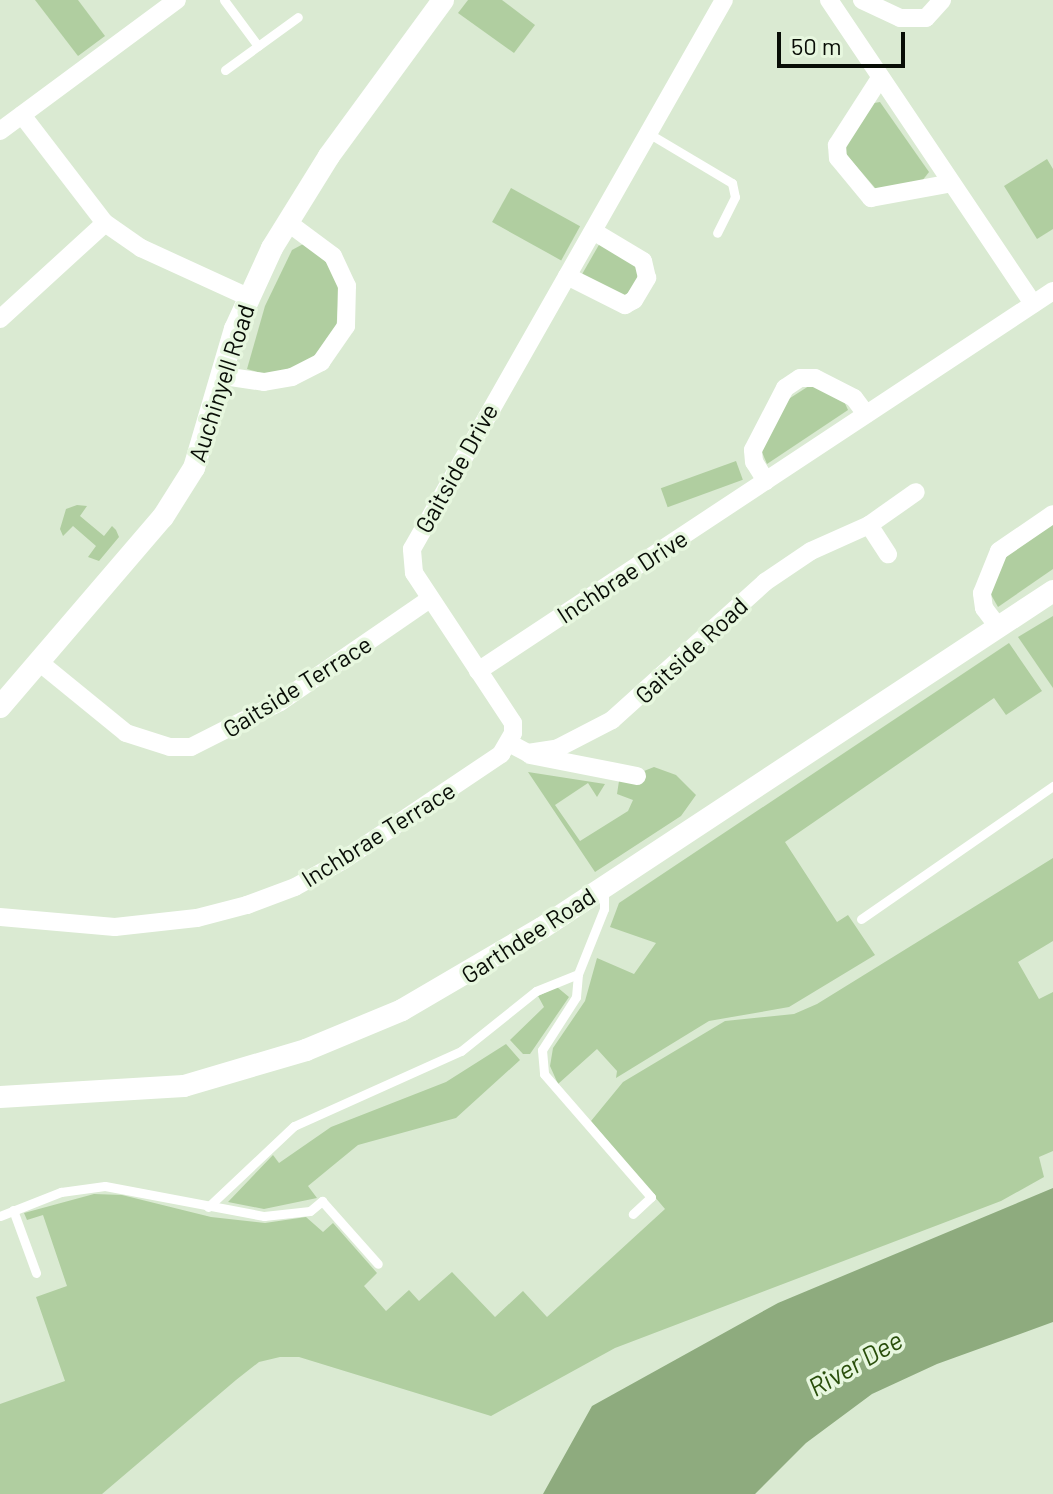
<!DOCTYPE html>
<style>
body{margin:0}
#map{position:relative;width:1053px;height:1494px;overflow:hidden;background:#daead2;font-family:Barlow,sans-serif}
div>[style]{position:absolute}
.green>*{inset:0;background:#b0cea0;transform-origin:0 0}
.water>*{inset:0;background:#8eab7e}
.service>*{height:9px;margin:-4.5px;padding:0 4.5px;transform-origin:4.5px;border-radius:4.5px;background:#fff}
.minor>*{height:18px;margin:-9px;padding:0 9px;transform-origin:9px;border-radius:9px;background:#fff}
.tertiary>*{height:22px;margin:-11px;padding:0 11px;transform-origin:11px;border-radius:11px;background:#fff}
span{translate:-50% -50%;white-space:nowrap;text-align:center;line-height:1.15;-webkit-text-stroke:7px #e7f7df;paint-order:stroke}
.street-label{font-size:24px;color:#080d06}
.water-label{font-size:26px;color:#294e0b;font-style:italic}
.scale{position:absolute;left:777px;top:32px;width:128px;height:36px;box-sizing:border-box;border:4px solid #080d06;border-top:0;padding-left:10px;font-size:24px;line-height:28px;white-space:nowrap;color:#080d06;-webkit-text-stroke:6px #e7f7df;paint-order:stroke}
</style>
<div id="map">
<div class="green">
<i style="clip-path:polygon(35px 0,78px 0,105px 36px,78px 56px)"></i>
<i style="clip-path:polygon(468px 0,502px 0,535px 25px,514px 53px,458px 13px)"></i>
<i style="clip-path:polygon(880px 102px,929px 172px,922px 181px,876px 189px,845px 153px,846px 143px,869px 104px)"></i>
<i style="clip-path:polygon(1047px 159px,1053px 169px,1053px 229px,1037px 239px,1004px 186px)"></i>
<i style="left:511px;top:188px;width:79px;height:39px;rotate:29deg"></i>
<i style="clip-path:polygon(305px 243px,324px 255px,340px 281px,336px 332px,320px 353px,293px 369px,265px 374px,247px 369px,265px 306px,292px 250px)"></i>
<i style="clip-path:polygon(600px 243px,636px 266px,639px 277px,626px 296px,581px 276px)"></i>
<i style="clip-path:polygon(812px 384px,843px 399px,848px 410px,767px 464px,761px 450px,787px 400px)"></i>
<i style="left:736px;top:461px;width:20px;height:80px;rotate:70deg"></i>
<i style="clip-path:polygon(77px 505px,87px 506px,80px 516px,104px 536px,112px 526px,116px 530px,119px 537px,99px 561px,88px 557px,96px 546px,73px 526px,63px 536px,60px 529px,66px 509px)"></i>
<i style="clip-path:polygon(1053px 523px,1053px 569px,998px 607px,990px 593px,1004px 553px)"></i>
<i style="clip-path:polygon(1053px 616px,1053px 688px,1018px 637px)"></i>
<i style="clip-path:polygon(1009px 643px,1042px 691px,1006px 715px,994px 698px,785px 842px,837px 922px,848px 915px,875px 955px,789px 1007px,709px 1021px,616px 1078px,617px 1071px,597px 1049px,558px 1084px,550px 1066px,553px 1048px,585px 1001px,597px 958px,634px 974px,656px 943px,610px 927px,619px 903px)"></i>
<i style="clip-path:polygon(654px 767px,676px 775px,696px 795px,681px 816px,595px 872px,528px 772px,605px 784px,597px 797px,588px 783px,555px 805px,580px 841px,628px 811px,633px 800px,617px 794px,619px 781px)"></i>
<i style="clip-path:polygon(1053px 858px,1053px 941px,1018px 962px,1039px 999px,1053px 992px,1053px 1151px,1039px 1157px,1044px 1177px,1001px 1201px,615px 1348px,491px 1416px,299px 1357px,280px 1357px,259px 1362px,236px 1380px,102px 1494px,0 1494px,0 1404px,65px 1381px,36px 1297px,67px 1286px,43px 1215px,27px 1220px,24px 1213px,94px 1194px,122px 1195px,211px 1217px,265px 1223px,306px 1217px,323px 1232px,333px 1223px,377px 1273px,364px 1286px,386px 1311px,409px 1290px,419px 1301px,452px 1272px,495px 1317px,523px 1291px,547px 1317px,665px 1209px,591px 1121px,623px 1082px,725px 1021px,794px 1014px,817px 1004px)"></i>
<i style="clip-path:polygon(557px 987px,569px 997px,530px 1054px,523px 1054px,510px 1040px,544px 1007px,538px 996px)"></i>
<i style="clip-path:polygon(506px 1044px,520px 1060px,456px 1118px,358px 1145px,308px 1186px,317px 1198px,264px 1209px,228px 1202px,273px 1155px,279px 1163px,331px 1127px,446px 1082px)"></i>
</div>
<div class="water">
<i style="clip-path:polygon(1053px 1188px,1053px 1322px,937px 1364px,872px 1394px,806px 1443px,755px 1494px,543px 1494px,592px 1406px,778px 1303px)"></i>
</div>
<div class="service">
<i style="left:224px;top:0;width:57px;rotate:53.5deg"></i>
<i style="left:225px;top:70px;width:90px;rotate:-36deg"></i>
<i style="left:648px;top:133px;width:98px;rotate:30.8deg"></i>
<i style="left:732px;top:183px;width:14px;rotate:78deg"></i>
<i style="left:735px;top:197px;width:40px;rotate:116.6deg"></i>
<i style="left:861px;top:919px;width:234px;rotate:-34.7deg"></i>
<i style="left:578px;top:974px;width:23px;rotate:95deg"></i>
<i style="left:576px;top:997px;width:63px;rotate:122.7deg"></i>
<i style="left:542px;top:1050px;width:24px;rotate:85deg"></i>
<i style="left:544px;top:1074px;width:163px;rotate:49deg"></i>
<i style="left:651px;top:1197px;width:25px;rotate:137deg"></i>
<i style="left:208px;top:1207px;width:118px;rotate:-43.3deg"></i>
<i style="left:294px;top:1126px;width:183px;rotate:-24.2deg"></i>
<i style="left:461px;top:1051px;width:96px;rotate:-38.7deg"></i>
<i style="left:536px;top:991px;width:45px;rotate:-22deg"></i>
<i style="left:578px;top:974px;width:70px;rotate:-68.2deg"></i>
<i style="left:604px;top:909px;width:20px;rotate:-90deg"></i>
<i style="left:13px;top:1210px;width:67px;rotate:69.9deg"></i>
<i style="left:0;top:1216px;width:66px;rotate:-21.5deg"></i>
<i style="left:61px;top:1192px;width:44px;rotate:-7.8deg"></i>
<i style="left:105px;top:1186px;width:162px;rotate:10.7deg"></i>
<i style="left:264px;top:1216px;width:46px;rotate:-6.2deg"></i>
<i style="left:310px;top:1211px;width:16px;rotate:-40deg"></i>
<i style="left:322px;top:1201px;width:84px;rotate:48.4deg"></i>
</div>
<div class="minor">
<i style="left:829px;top:0;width:366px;rotate:56.1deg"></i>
<i style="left:862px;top:0;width:42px;rotate:25.3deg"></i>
<i style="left:900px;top:18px;width:26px"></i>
<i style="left:926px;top:18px;width:24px;rotate:-48deg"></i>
<i style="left:880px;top:78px;width:80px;rotate:122.7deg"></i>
<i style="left:837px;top:145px;width:13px;rotate:86deg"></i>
<i style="left:838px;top:158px;width:52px;rotate:50.5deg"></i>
<i style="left:871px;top:198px;width:82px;rotate:-10.5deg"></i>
<i style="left:22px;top:115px;width:136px;rotate:52.5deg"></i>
<i style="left:105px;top:223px;width:44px;rotate:34.8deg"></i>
<i style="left:141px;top:248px;width:118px;rotate:24.6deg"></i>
<i style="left:0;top:131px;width:220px;rotate:-36.5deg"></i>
<i style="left:567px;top:276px;width:65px;rotate:26.6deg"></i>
<i style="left:625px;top:305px;width:10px;rotate:-29deg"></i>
<i style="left:634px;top:300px;width:26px;rotate:-59deg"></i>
<i style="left:647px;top:278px;width:17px;rotate:-103deg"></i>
<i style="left:643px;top:261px;width:58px;rotate:-149deg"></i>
<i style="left:0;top:319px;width:142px;rotate:-42.4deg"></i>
<i style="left:224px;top:376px;width:40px;rotate:8.5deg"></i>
<i style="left:264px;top:382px;width:28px;rotate:-10deg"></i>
<i style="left:292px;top:377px;width:33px;rotate:-27deg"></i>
<i style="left:321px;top:362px;width:44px;rotate:-55.2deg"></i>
<i style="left:346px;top:326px;width:40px;rotate:-88.6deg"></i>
<i style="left:347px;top:286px;width:33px;rotate:-115deg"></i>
<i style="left:333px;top:256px;width:57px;rotate:-143.5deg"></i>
<i style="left:766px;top:481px;width:22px;rotate:-122deg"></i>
<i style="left:754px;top:462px;width:12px;rotate:-95deg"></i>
<i style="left:753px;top:450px;width:70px;rotate:-62.7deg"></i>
<i style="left:785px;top:388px;width:18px;rotate:-34deg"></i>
<i style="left:800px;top:378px;width:15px"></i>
<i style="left:815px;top:378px;width:44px;rotate:27.1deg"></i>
<i style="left:854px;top:398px;width:20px;rotate:53deg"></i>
<i style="left:869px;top:525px;width:35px;rotate:57deg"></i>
<i style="left:999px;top:628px;width:25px;rotate:-127deg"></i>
<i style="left:984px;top:608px;width:15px;rotate:-98deg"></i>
<i style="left:982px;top:593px;width:45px;rotate:-68deg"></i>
<i style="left:999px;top:551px;width:65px;rotate:-34.4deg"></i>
<i style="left:39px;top:662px;width:112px;rotate:39.2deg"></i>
<i style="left:126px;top:733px;width:46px;rotate:17.7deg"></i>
<i style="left:170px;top:747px;width:21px"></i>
<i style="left:191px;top:747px;width:100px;rotate:-26.8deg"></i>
<i style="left:280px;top:702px;width:182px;rotate:-34.5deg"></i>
<i style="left:478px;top:671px;width:689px;rotate:-33.46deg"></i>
<i style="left:509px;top:743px;width:21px;rotate:28deg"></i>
<i style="left:528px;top:753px;width:30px;rotate:-9deg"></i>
<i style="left:558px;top:748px;width:61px;rotate:-27.4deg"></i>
<i style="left:612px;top:720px;width:206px;rotate:-42deg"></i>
<i style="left:765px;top:582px;width:55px;rotate:-34deg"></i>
<i style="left:811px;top:551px;width:64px;rotate:-24.1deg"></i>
<i style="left:869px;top:525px;width:57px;rotate:-35.1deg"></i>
<i style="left:530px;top:755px;width:109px;rotate:11.1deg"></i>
<i style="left:0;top:917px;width:115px;rotate:5deg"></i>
<i style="left:115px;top:927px;width:82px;rotate:-6.3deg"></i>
<i style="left:197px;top:918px;width:52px;rotate:-14.6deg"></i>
<i style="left:247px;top:905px;width:51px;rotate:-20.6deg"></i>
<i style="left:295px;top:887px;width:54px;rotate:-29deg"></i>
<i style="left:342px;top:861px;width:192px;rotate:-33.9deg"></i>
<i style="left:501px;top:754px;width:24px;rotate:-60deg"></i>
<i style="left:513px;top:733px;width:10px;rotate:-90deg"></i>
<i style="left:513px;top:723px;width:180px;rotate:-123.4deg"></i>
<i style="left:414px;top:573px;width:24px;rotate:-95deg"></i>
<i style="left:412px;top:549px;width:631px;rotate:-60.39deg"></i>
</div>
<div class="tertiary">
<i style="left:0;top:707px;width:250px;rotate:-49.4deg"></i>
<i style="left:163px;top:517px;width:58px;rotate:-57.7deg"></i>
<i style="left:194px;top:468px;width:145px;rotate:-73.6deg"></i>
<i style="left:235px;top:329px;width:89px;rotate:-65.4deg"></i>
<i style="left:272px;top:248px;width:108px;rotate:-58.2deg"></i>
<i style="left:329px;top:156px;width:193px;rotate:-53.8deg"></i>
<i style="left:0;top:1097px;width:184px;rotate:-3.4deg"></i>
<i style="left:184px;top:1086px;width:127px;rotate:-16.4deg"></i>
<i style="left:306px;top:1050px;width:104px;rotate:-22.6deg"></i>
<i style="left:402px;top:1010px;width:162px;rotate:-30.4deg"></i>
<i style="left:542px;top:928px;width:612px;rotate:-33.4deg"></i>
</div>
<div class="street-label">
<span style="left:221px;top:383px;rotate:-72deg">Auchinyell Road</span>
<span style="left:456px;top:468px;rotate:-61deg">Gaitside Drive</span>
<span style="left:622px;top:576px;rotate:-33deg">Inchbrae Drive</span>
<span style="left:691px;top:650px;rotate:-43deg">Gaitside Road</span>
<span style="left:297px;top:686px;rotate:-32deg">Gaitside Terrace</span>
<span style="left:378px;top:834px;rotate:-32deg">Inchbrae Terrace</span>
<span style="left:528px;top:935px;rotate:-33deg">Garthdee Road</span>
</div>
<div class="water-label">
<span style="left:855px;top:1363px;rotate:-30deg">River Dee</span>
</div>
<div class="scale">50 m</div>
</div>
